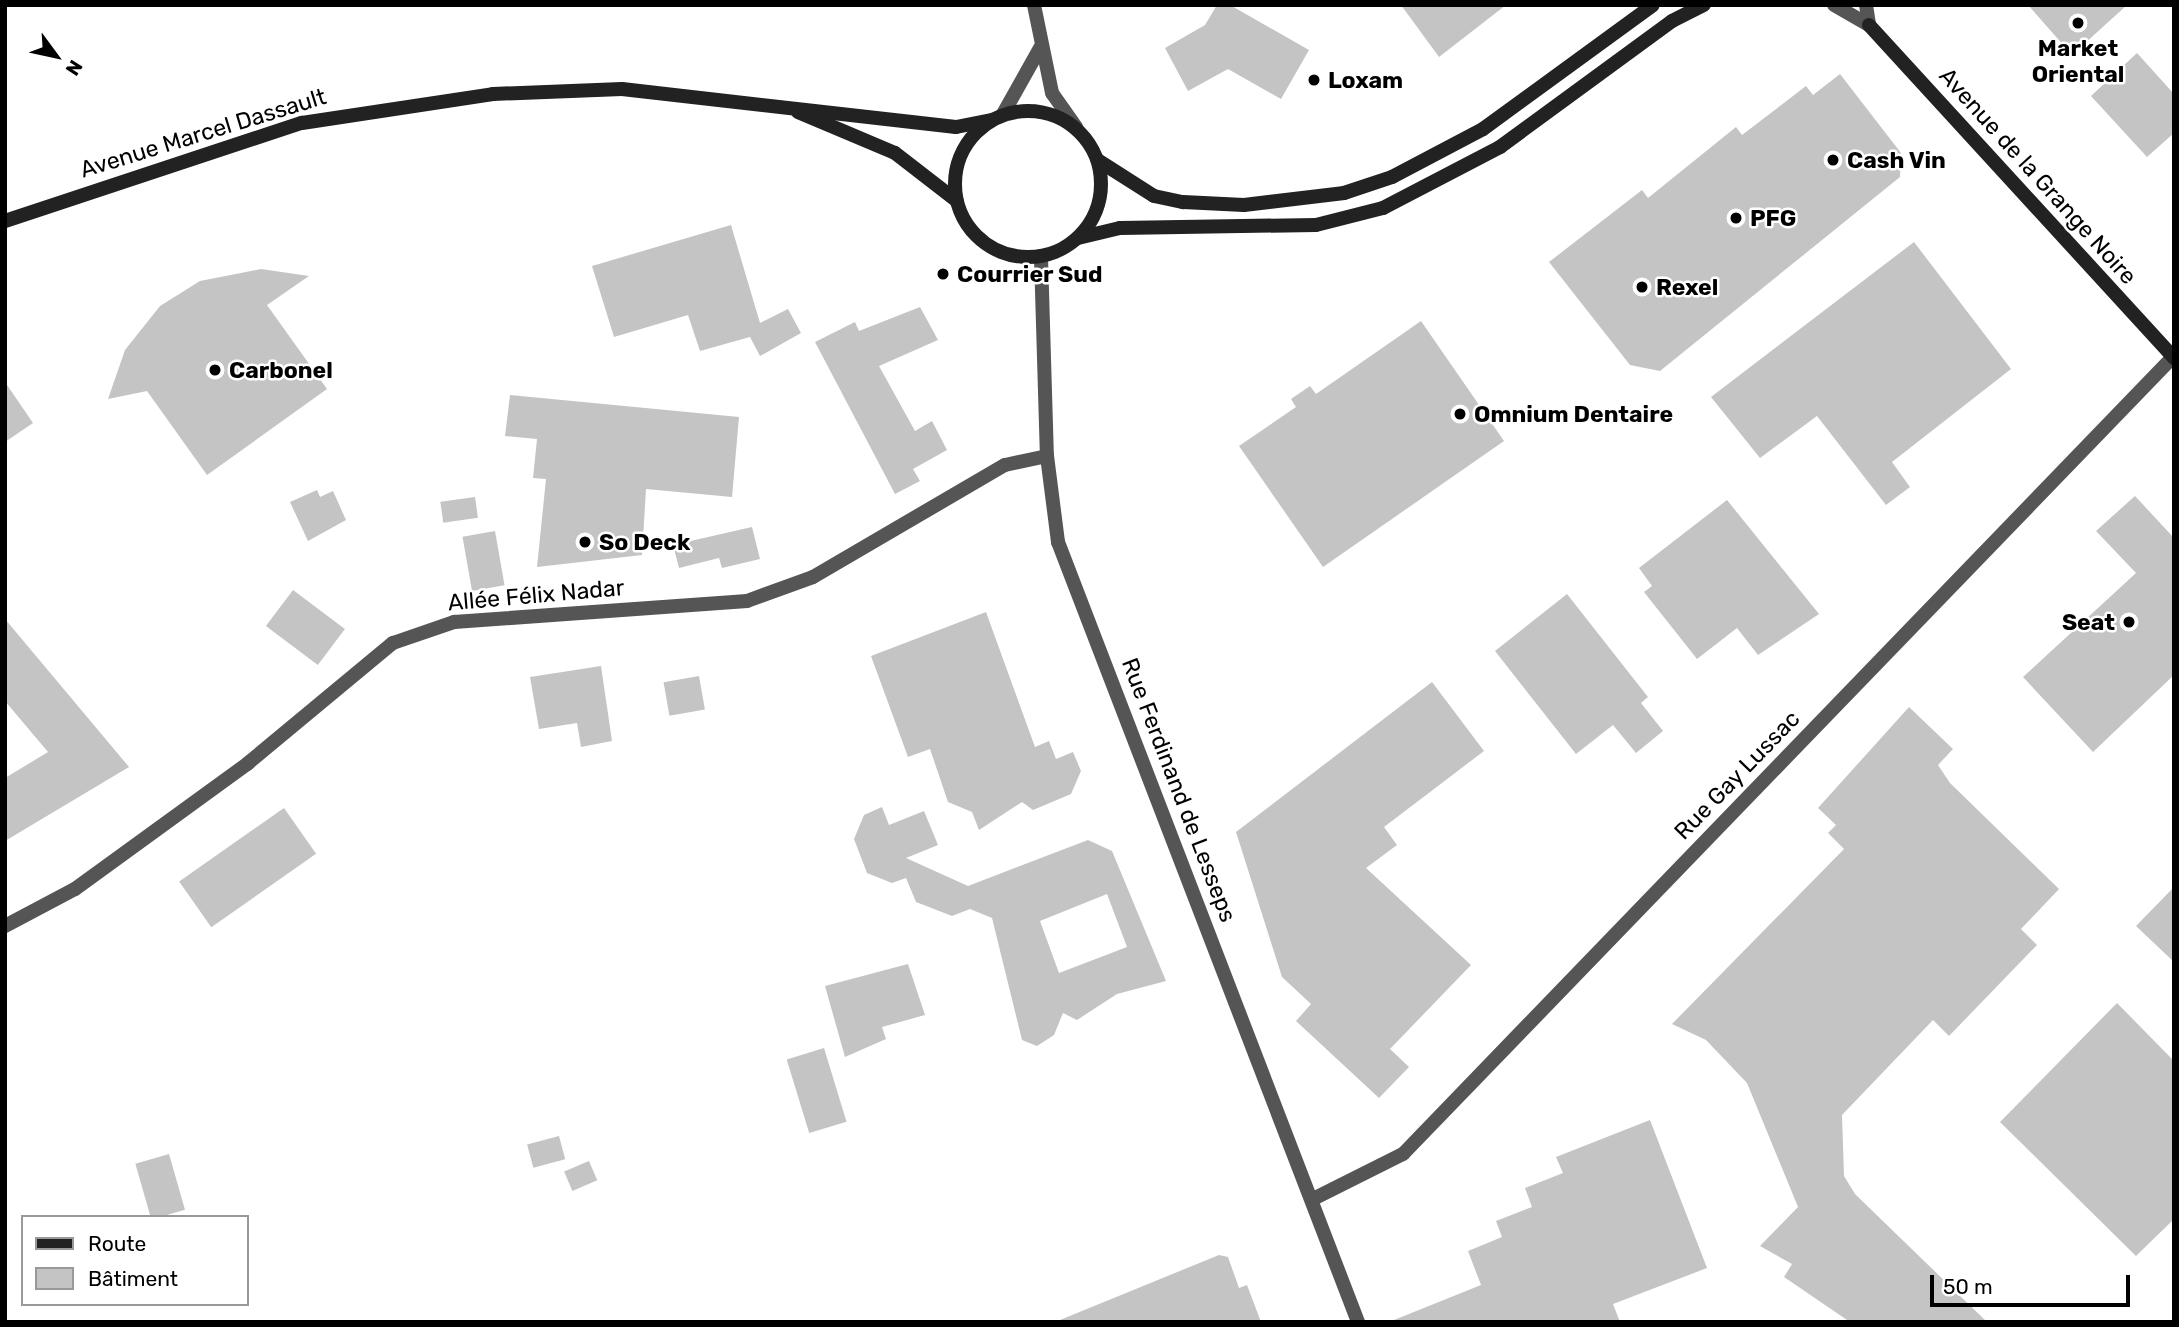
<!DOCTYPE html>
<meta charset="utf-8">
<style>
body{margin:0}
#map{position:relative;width:2179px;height:1327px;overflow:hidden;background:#fff;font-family:Rubik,sans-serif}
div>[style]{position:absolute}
.building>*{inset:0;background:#c4c4c4;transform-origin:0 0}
.street>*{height:14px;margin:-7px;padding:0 7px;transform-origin:7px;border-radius:7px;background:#555}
.secondary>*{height:14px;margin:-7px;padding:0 7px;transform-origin:7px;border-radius:7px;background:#222}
.secondary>.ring{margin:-7px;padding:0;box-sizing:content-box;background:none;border:14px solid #222;border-radius:50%}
.dots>*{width:19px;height:19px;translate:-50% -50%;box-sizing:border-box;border:4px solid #fff;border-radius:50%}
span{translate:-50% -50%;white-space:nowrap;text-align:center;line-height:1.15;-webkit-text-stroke:5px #fff;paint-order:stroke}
.poi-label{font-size:23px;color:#000;font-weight:700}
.left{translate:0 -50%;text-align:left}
.right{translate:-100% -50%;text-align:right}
.street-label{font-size:23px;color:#000}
.frame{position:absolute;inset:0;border:7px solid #000;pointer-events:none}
.legend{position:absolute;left:21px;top:1215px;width:228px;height:91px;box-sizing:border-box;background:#fff;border:2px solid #999;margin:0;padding:9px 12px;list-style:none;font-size:21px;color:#000}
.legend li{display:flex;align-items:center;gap:14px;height:35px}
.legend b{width:35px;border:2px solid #999}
.north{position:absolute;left:21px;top:21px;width:70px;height:70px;-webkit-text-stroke:5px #fff;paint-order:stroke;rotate:123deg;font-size:19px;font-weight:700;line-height:28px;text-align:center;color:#000}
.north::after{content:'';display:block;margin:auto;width:24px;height:32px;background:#000;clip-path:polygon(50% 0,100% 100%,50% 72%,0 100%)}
.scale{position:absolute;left:1930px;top:1275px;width:200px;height:32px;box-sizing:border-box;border:4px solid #000;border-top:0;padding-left:9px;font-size:21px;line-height:24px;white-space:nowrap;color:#000;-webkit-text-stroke:5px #fff;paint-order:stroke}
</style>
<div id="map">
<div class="building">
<i style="clip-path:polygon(1217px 5px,1230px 5px,1309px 50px,1281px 99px,1228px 69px,1188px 91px,1165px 48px,1205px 25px)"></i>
<i style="clip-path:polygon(1401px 5px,1506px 5px,1439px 57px)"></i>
<i style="clip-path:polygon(2028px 5px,2127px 5px,2072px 55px)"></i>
<i style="clip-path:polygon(2137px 53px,2174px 94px,2174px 133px,2147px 157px,2091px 96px)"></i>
<i style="clip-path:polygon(1840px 74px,1901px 153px,1900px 177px,1660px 371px,1630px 365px,1549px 262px,1642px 190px,1648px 198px,1736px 127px,1742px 135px,1806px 86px,1813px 95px)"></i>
<i style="clip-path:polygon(731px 225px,760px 323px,788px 309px,801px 333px,760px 356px,750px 337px,700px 351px,688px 315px,614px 337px,592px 266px)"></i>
<i style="clip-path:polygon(1914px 242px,2011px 369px,1892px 462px,1910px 487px,1886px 505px,1817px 416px,1760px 458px,1711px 397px)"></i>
<i style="clip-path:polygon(261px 269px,309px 276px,267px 305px,327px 389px,207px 475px,147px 391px,108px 399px,125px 350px,160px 306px,200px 281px)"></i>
<i style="clip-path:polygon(920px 307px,938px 340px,879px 366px,915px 431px,932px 421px,947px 450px,913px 469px,920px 481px,895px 494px,815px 342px,855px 322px,859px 331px)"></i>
<i style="clip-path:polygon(1421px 321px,1504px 441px,1323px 567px,1239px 446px,1296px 407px,1291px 399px,1310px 386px,1316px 394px)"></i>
<i style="clip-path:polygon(5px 382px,33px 423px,5px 442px)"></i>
<i style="clip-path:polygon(510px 395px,739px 417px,732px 497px,646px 489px,642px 555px,537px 567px,546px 479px,533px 478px,537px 439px,505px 436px)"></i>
<i style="clip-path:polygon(317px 490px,320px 497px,333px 491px,346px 520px,308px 541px,290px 502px)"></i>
<i style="clip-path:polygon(2135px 496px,2174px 538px,2174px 675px,2093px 752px,2023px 677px,2136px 573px,2096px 531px)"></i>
<i style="left:475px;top:497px;width:21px;height:35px;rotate:82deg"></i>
<i style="clip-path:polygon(1727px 500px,1819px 614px,1758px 655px,1737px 628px,1697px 659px,1644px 592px,1652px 586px,1639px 568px)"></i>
<i style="clip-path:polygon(752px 527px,760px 559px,722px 568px,719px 558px,679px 568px,673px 545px)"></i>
<i style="left:495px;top:531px;width:55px;height:33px;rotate:80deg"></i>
<i style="left:293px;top:590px;width:65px;height:45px;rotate:37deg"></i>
<i style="clip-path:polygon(1567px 594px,1648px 697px,1641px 703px,1663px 731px,1636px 753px,1613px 725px,1576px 754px,1495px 651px)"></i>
<i style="clip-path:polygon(986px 612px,1035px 747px,1049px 741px,1056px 759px,1073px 752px,1081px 771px,1071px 794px,1033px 810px,1022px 802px,979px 830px,972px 812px,948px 802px,930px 749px,908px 757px,871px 656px)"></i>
<i style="clip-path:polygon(5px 619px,129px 767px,5px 841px,5px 778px,48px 752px,5px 701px)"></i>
<i style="clip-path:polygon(601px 666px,612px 741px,581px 747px,577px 723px,539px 729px,530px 677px)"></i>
<i style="left:699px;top:676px;width:34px;height:36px;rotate:80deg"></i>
<i style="clip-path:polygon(1432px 682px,1484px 751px,1384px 827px,1397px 845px,1366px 868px,1471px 965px,1390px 1049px,1409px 1067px,1379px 1098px,1296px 1021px,1311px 1004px,1282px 977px,1236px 832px)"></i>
<i style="clip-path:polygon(1909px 707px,1953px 749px,1938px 765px,1950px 783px,2059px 889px,2021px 929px,2037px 945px,1949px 1036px,1933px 1020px,1842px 1115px,1844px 1176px,1855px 1194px,1987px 1322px,1850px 1322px,1784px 1277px,1792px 1264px,1760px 1246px,1798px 1207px,1747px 1083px,1706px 1040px,1672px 1024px,1844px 849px,1828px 833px,1836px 825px,1818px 808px)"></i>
<i style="clip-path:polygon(evenodd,882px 807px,889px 825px,924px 811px,938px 845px,906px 858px,968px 886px,1088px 840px,1112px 851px,1166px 981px,1117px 994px,1077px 1020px,1063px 1013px,1054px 1035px,1037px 1046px,1022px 1040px,992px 918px,970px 909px,952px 916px,916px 902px,906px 878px,892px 883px,867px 873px,854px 839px,864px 815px,882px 807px,1107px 894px,1127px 947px,1059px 973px,1040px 921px,1107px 894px)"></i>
<i style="left:284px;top:808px;width:56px;height:128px;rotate:55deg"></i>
<i style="clip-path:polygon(2174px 887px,2174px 962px,2136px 926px)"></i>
<i style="clip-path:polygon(908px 964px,925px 1015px,882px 1027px,886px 1039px,845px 1057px,825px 986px)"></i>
<i style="clip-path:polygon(2117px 1003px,2174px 1061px,2174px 1219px,2136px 1256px,2000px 1122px)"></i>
<i style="left:824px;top:1048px;width:77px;height:39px;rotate:73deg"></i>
<i style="clip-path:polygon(1650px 1120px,1707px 1268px,1613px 1304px,1620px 1322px,1389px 1322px,1481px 1285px,1468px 1251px,1502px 1237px,1496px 1221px,1532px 1207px,1525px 1188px,1563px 1173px,1556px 1157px)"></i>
<i style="left:559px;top:1136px;width:24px;height:33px;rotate:75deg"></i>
<i style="left:169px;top:1154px;width:58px;height:35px;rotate:74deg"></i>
<i style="left:589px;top:1161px;width:21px;height:27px;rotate:67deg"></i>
<i style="clip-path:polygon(1219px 1255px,1228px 1257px,1239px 1288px,1247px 1285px,1261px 1322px,1055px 1322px)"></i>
</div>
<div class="street">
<i style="left:1034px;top:5px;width:90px;rotate:78.4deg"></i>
<i style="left:1052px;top:93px;width:42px;rotate:54.8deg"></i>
<i style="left:1834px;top:5px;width:40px;rotate:29.7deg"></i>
<i style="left:1866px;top:5px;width:20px;rotate:81deg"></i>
<i style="left:1003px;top:114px;width:76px;rotate:-60.7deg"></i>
<i style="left:1041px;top:257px;width:199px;rotate:88.3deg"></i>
<i style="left:1047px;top:456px;width:87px;rotate:82.7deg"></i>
<i style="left:1058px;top:542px;width:836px;rotate:68.96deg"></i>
<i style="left:5px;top:926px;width:79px;rotate:-27.9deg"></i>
<i style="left:75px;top:889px;width:213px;rotate:-36deg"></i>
<i style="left:247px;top:764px;width:190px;rotate:-39.7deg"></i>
<i style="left:393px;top:643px;width:65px;rotate:-19deg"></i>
<i style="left:454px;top:622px;width:294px;rotate:-4.1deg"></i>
<i style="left:747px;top:601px;width:70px;rotate:-20deg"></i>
<i style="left:813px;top:577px;width:222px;rotate:-30.3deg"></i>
<i style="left:1005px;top:465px;width:43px;rotate:-12.1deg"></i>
<i style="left:1313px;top:1199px;width:101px;rotate:-26.6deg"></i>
<i style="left:1403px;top:1154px;width:1110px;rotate:-45.99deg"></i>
</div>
<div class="secondary">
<i style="left:1869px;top:25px;width:452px;rotate:47.5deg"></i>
<i class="ring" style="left:955px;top:111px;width:132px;height:132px"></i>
<i style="left:798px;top:112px;width:105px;rotate:22.9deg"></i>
<i style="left:895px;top:153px;width:78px;rotate:37.7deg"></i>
<i style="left:1099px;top:161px;width:65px;rotate:32.5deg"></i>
<i style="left:1154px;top:196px;width:30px;rotate:12deg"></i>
<i style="left:1183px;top:202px;width:61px;rotate:2.8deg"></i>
<i style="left:1244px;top:205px;width:101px;rotate:-6.8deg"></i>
<i style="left:1344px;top:193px;width:51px;rotate:-18.4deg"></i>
<i style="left:1392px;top:177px;width:103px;rotate:-27.8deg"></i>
<i style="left:1483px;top:129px;width:210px;rotate:-36.1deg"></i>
<i style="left:5px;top:221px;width:313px;rotate:-18.3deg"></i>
<i style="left:302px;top:123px;width:193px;rotate:-8.6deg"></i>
<i style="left:493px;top:94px;width:129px;rotate:-2.2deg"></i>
<i style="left:622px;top:89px;width:336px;rotate:6.5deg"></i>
<i style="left:956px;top:127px;width:36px;rotate:-11deg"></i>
<i style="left:1078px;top:238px;width:43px;rotate:-13.4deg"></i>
<i style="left:1120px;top:228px;width:196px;rotate:-0.9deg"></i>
<i style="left:1316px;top:225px;width:69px;rotate:-14.2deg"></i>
<i style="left:1383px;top:208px;width:132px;rotate:-27.5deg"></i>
<i style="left:1500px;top:147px;width:213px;rotate:-36.2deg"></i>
<i style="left:1672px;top:21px;width:36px;rotate:-27deg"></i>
</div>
<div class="dots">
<i style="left:2078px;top:23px;background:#000"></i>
<i style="left:1314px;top:80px;background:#000"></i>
<i style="left:1833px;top:160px;background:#000"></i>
<i style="left:1736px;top:218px;background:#000"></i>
<i style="left:943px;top:274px;background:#000"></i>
<i style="left:1642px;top:287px;background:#000"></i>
<i style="left:215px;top:370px;background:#000"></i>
<i style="left:1460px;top:414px;background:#000"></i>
<i style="left:585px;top:542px;background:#000"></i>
<i style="left:2129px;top:622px;background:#000"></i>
</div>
<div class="poi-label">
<span style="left:2078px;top:61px">Market<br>Oriental</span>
<span class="left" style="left:1328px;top:80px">Loxam</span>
<span class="left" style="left:1847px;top:160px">Cash Vin</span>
<span class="left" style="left:1750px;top:218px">PFG</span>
<span class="left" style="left:957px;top:274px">Courrier Sud</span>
<span class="left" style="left:1656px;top:287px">Rexel</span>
<span class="left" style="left:229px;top:370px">Carbonel</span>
<span class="left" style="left:1474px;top:414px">Omnium Dentaire</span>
<span class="left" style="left:599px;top:542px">So Deck</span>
<span class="right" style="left:2115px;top:622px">Seat</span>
</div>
<div class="street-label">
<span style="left:203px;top:133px;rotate:-17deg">Avenue Marcel Dassault</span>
<span style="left:2038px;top:176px;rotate:48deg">Avenue de la Grange Noire</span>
<span style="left:536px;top:595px;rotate:-5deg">Allée Félix Nadar</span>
<span style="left:1737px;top:775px;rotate:-46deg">Rue Gay Lussac</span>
<span style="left:1179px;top:790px;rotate:69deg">Rue Ferdinand de Lesseps</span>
</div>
<div class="frame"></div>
<ul class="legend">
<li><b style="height:9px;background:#222"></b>Route</li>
<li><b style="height:19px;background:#c4c4c4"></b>Bâtiment</li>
</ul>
<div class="north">N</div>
<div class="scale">50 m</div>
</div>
